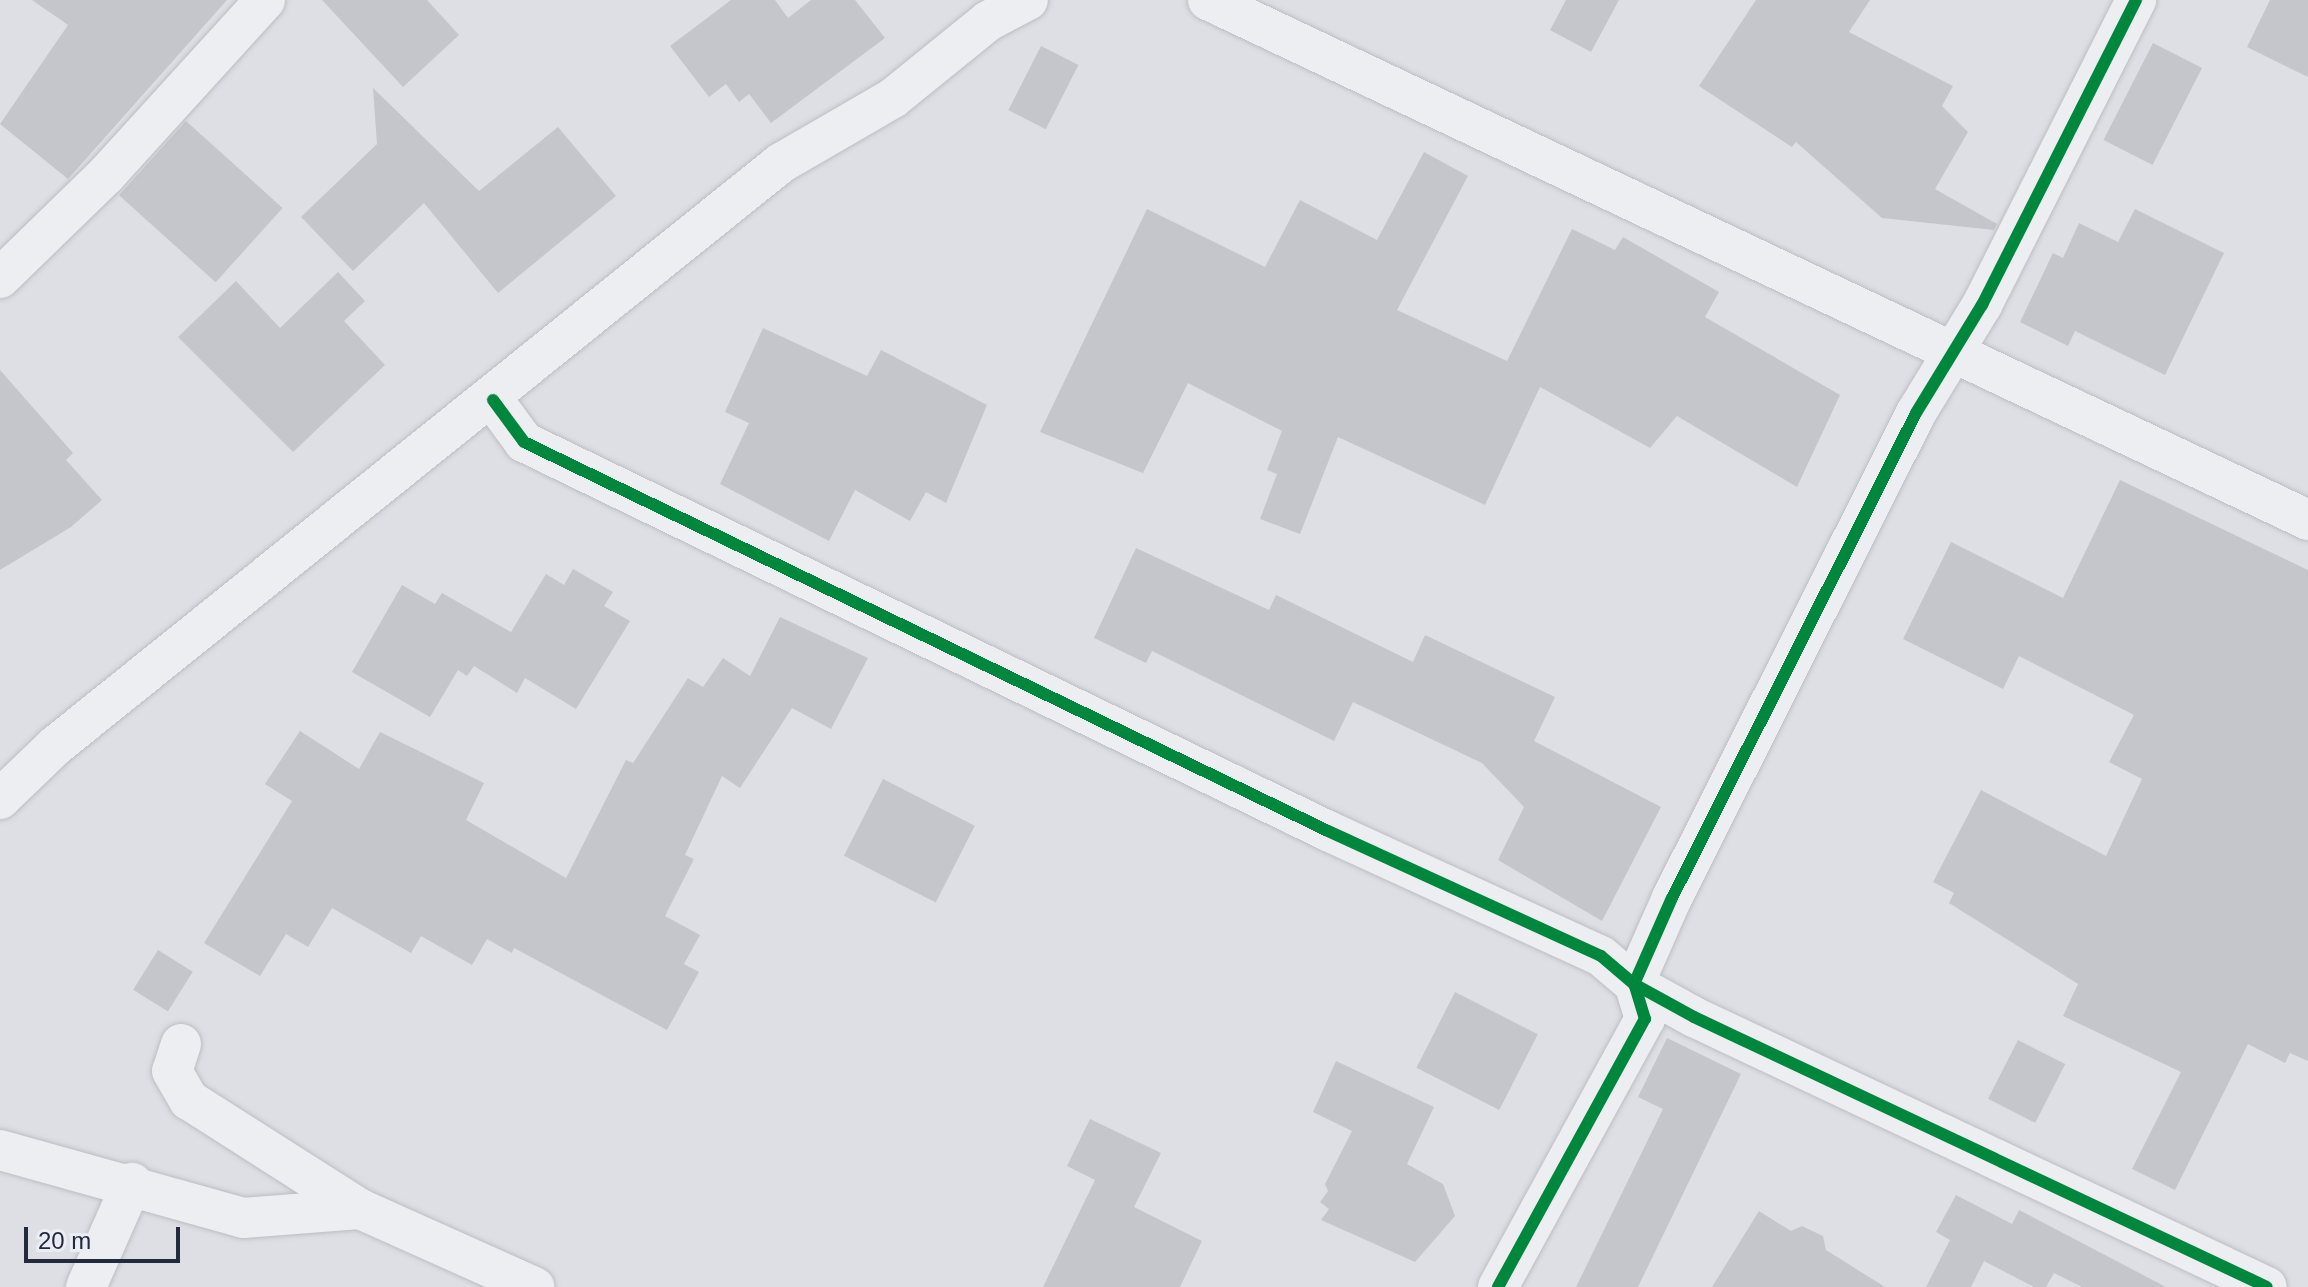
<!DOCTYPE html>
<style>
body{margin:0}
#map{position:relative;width:2308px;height:1287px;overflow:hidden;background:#dedfe4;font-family:Helvetica,sans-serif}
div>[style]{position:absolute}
.building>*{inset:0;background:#c4c6cb;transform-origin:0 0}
.roads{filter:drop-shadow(0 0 2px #bcbdc2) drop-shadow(0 0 2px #bcbdc2)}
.street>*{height:40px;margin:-20px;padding:0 20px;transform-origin:20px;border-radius:20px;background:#edeef1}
.cycleway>*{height:12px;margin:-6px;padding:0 6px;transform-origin:6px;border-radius:6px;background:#00873e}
span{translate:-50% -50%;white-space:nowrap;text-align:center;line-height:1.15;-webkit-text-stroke:7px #ebedf5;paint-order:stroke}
.scale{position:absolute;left:24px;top:1227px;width:156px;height:36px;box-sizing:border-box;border:4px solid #242a3e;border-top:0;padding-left:10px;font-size:24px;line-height:28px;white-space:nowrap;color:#242a3e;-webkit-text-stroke:6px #ebedf5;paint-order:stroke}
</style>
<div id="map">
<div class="building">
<i style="clip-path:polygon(32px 0,227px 0,68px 179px,0 124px,68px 25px)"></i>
<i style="clip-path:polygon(322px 0,427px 0,459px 35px,403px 87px)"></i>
<i style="clip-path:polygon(731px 0,775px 0,788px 18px,811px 0,855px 0,885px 38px,771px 123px,749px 94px,739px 102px,726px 84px,709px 97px,670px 46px)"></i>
<i style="clip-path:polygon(1566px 0,1619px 0,1591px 52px,1550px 30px)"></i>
<i style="clip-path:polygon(1756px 0,1870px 0,1849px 32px,1953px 86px,1942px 106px,1968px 132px,1935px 189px,1997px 224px,1994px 230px,1882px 218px,1796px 142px,1792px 147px,1699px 86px)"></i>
<i style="clip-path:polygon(2270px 0,2308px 0,2308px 77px,2247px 47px)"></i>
<i style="left:2153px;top:43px;width:55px;height:109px;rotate:27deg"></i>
<i style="left:1041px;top:46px;width:42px;height:72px;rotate:27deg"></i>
<i style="clip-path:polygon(373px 88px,479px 191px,558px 127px,616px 196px,498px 293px,424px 203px,353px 271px,301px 217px,377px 144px)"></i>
<i style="left:186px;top:121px;width:130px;height:100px;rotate:42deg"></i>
<i style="clip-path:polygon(1424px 152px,1468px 176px,1397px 310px,1507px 361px,1572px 229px,1615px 250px,1623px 237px,1719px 292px,1705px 317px,1840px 395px,1797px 487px,1677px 416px,1650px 448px,1540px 387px,1485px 505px,1338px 437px,1300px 534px,1260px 519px,1277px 474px,1267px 470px,1282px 431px,1188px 383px,1143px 473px,1040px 432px,1147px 209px,1265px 267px,1300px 200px,1377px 240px)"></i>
<i style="clip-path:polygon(2135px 209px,2224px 253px,2165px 375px,2075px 331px,2068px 346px,2020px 322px,2053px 253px,2063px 258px,2079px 223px,2118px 242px)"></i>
<i style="clip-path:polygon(338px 272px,365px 301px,344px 321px,385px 365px,293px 452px,178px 337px,236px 281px,280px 328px)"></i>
<i style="clip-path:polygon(763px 328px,867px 376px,881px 350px,987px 405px,946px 503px,926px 492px,910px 521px,855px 490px,829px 541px,720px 484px,749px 423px,725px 412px)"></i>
<i style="clip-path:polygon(0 370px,73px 453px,66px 460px,102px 500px,71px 527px,0 570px)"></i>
<i style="clip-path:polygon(2120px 480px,2308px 570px,2308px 1061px,2290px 1053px,2285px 1063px,2248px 1044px,2175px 1190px,2132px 1169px,2181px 1072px,2063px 1016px,2078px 984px,1949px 903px,1954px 893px,1933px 882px,1981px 790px,2106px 856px,2142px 779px,2109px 762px,2134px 715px,2019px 656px,2003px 689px,1903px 639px,1951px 542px,2063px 598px)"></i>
<i style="clip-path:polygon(1136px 548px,1269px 610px,1276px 595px,1413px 662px,1425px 635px,1555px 697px,1534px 741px,1661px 807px,1602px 921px,1498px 860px,1524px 807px,1482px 763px,1353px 702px,1334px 741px,1152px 651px,1146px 663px,1094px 638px)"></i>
<i style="clip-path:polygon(573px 569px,613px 592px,604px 606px,630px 621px,576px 709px,525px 678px,517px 693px,474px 666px,467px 676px,458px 670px,430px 717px,352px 672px,402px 585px,435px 604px,442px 593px,511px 632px,546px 574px,564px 585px)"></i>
<i style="clip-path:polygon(780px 617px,868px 658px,831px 729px,792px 708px,740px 788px,722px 776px,685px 855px,694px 859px,665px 916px,700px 935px,684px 964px,699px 972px,667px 1030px,514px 948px,512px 953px,487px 939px,472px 965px,421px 936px,411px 953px,332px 908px,308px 947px,286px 934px,260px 976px,204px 943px,292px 801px,265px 784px,300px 731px,359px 769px,380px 732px,484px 783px,466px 820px,566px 878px,626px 760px,633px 763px,688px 678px,703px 687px,723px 658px,750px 676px)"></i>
<i style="left:883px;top:779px;width:103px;height:86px;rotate:27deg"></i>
<i style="left:158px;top:950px;width:41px;height:47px;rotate:32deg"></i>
<i style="left:1455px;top:992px;width:93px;height:85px;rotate:27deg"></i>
<i style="clip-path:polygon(1667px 1038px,1741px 1074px,1638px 1287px,1576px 1287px,1663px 1109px,1638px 1097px)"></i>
<i style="left:2018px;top:1040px;width:53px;height:66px;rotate:27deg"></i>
<i style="clip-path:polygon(1336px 1061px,1434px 1107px,1407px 1164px,1443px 1184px,1455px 1216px,1415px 1262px,1321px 1220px,1329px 1209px,1320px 1202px,1328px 1191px,1325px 1184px,1352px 1131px,1313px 1112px)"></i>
<i style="clip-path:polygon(1090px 1119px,1161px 1153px,1134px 1207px,1202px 1241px,1180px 1287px,1043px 1287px,1095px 1180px,1067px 1166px)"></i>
<i style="clip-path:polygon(1956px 1195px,2012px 1224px,2019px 1210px,2166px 1287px,2082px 1287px,2054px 1273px,2046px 1287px,2034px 1287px,1984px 1261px,1971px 1287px,1926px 1287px,1950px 1240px,1936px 1232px)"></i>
<i style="clip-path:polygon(1759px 1211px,1791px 1231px,1802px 1226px,1823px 1236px,1826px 1250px,1885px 1287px,1712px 1287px)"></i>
</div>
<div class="roads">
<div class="street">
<i style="left:1208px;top:0;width:1217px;rotate:25.3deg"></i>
<i style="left:0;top:278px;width:148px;rotate:-44.2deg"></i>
<i style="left:106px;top:175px;width:236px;rotate:-47.7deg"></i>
<i style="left:493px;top:400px;width:52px;rotate:53.6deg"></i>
<i style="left:524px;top:442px;width:893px;rotate:25.82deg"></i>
<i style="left:1328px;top:831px;width:300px;rotate:24.6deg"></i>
<i style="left:1601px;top:956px;width:43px;rotate:40.3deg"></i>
<i style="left:1634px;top:984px;width:68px;rotate:28.8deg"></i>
<i style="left:1694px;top:1017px;width:633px;rotate:25.23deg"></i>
<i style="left:0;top:799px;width:76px;rotate:-43.9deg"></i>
<i style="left:55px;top:746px;width:931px;rotate:-38.77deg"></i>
<i style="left:781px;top:163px;width:129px;rotate:-30.1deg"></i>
<i style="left:893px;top:98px;width:122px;rotate:-39deg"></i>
<i style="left:988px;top:21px;width:45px;rotate:-27.7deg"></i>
<i style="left:181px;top:1044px;width:28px;rotate:108deg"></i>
<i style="left:172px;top:1071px;width:34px;rotate:60deg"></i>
<i style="left:189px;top:1100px;width:203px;rotate:32.5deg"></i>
<i style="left:0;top:1150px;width:252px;rotate:15.6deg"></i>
<i style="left:243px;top:1218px;width:117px;rotate:-4.4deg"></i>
<i style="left:360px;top:1209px;width:191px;rotate:24.1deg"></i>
<i style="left:86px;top:1287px;width:114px;rotate:-66.1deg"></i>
<i style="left:1498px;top:1287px;width:306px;rotate:-61.3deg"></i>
<i style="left:1645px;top:1019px;width:37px;rotate:-107deg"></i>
<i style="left:1634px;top:984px;width:94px;rotate:-66.2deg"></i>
<i style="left:1672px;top:898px;width:543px;rotate:-63.29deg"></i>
<i style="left:1916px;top:413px;width:127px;rotate:-58.6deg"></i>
<i style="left:1982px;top:305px;width:342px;rotate:-63.2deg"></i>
</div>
</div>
<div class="cycleway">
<i style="left:493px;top:400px;width:52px;rotate:53.6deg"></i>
<i style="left:524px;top:442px;width:893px;rotate:25.82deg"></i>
<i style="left:1328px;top:831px;width:300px;rotate:24.6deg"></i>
<i style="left:1601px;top:956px;width:43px;rotate:40.3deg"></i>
<i style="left:1634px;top:984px;width:68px;rotate:28.8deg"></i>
<i style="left:1694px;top:1017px;width:633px;rotate:25.23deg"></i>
<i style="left:1498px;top:1287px;width:306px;rotate:-61.3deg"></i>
<i style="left:1645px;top:1019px;width:37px;rotate:-107deg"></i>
<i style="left:1634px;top:984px;width:94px;rotate:-66.2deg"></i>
<i style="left:1672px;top:898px;width:543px;rotate:-63.29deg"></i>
<i style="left:1916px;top:413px;width:127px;rotate:-58.6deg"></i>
<i style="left:1982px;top:305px;width:342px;rotate:-63.2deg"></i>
</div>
<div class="scale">20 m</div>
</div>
